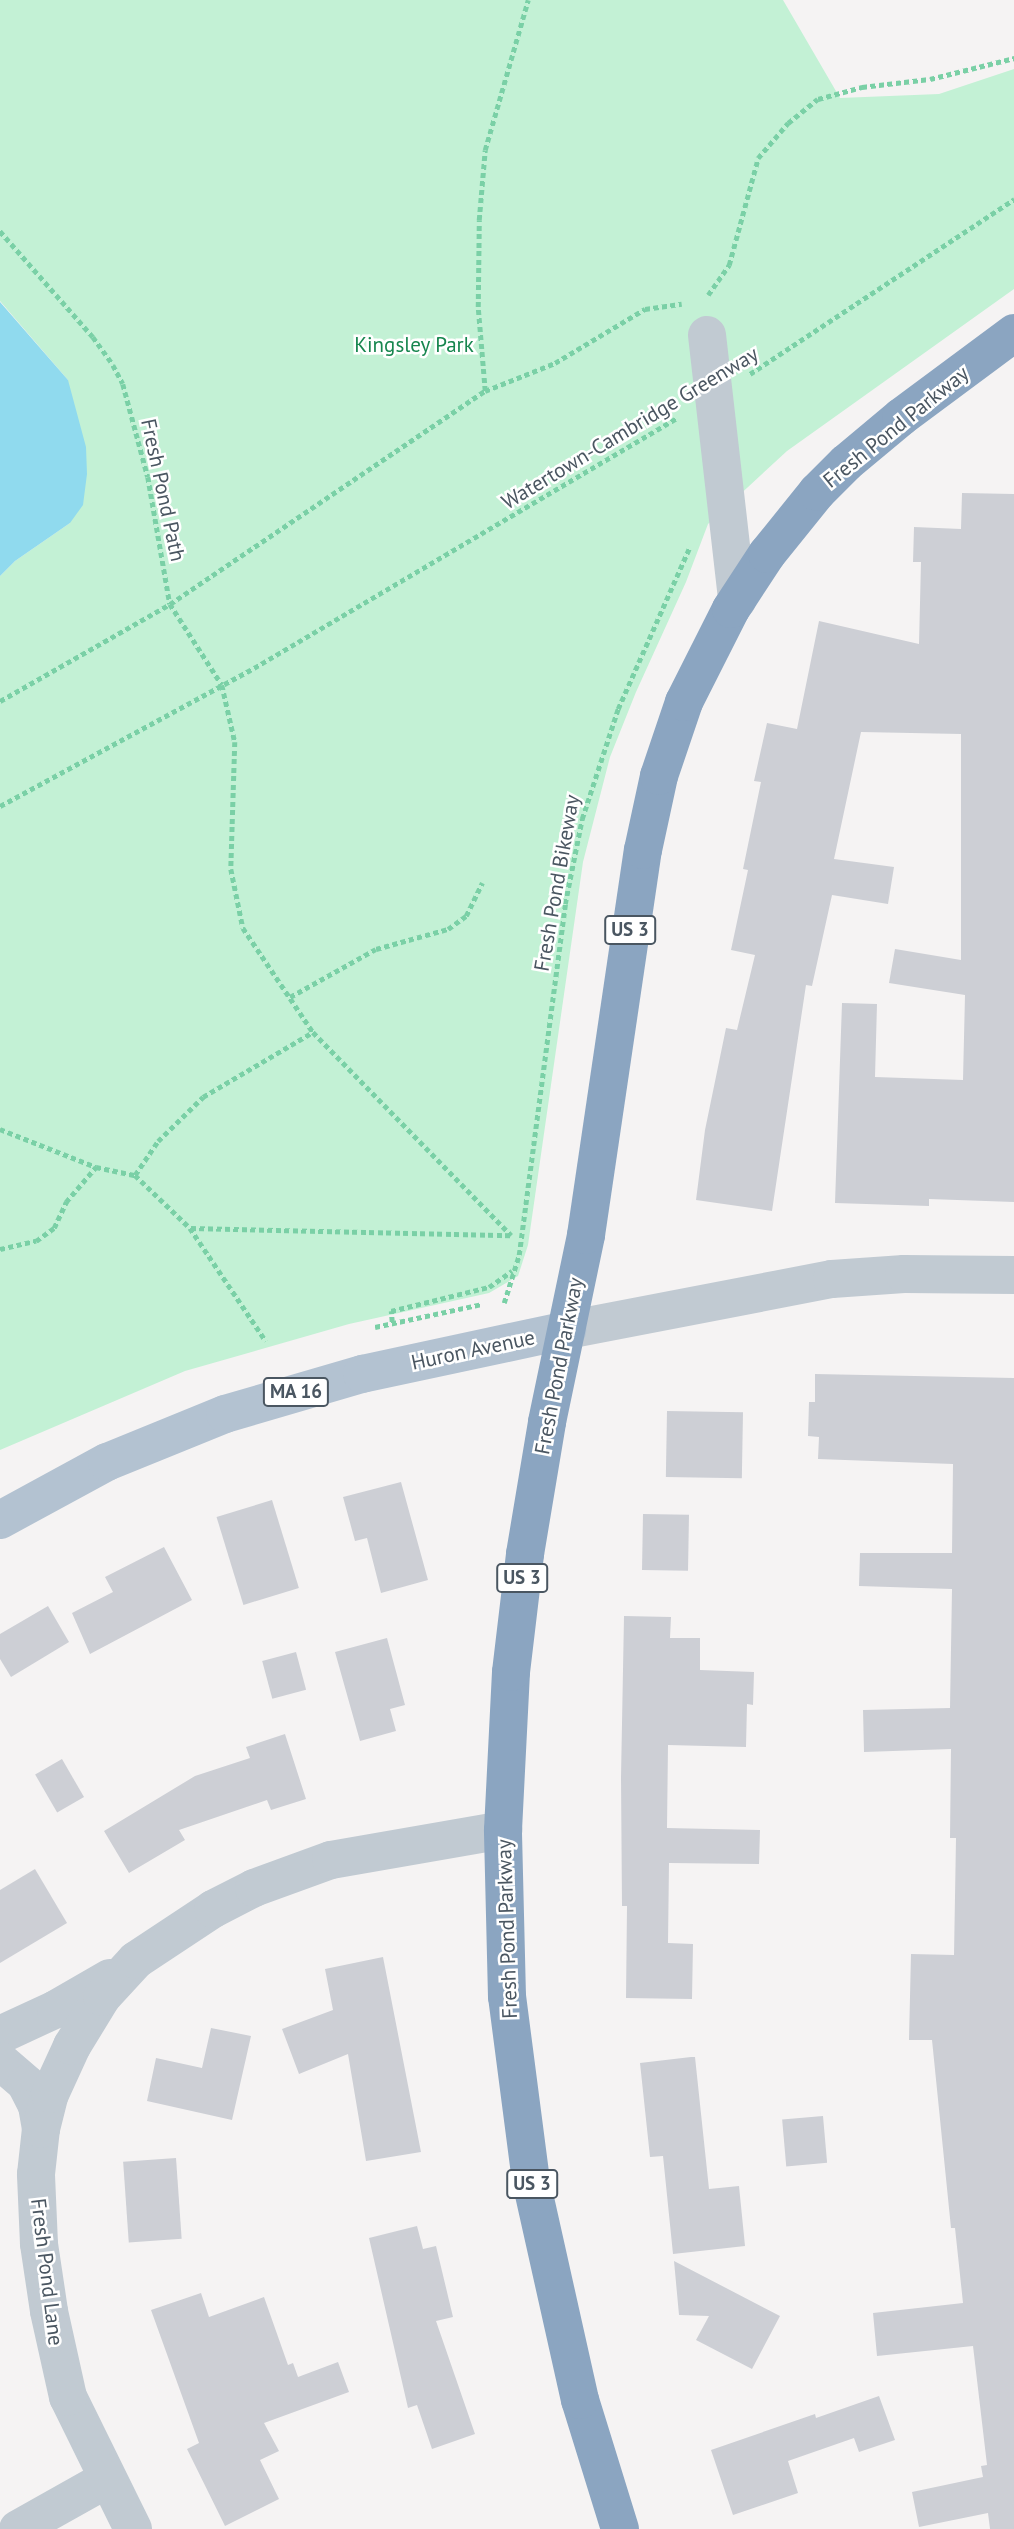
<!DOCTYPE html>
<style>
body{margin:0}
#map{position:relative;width:1014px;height:2529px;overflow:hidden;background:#f5f3f3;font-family:"PT Sans",sans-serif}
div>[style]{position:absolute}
.green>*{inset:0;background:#c3f1d5}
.water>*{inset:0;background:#90daee}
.building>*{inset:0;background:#cdcfd5;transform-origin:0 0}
.path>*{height:4.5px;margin-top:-2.25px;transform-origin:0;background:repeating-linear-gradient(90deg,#7ad0a6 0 5px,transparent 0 8.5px)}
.minor>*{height:38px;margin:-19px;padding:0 19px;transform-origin:19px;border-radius:19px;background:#c1cad2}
.major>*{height:38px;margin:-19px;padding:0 19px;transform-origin:19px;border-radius:19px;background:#b3c2d1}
.highway>*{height:38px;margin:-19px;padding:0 19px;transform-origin:19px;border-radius:19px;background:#8ba5c1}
span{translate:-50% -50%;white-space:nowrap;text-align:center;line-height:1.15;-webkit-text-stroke:5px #fff;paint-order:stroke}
.shield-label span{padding:2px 5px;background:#fff;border:2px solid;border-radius:5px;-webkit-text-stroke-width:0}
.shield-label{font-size:19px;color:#4a5661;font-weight:700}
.park-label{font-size:21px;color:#17864f}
.street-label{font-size:21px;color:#4a5661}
</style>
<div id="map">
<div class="green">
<i style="clip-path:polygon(0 0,783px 0,840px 98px,939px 94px,1014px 69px,1014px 289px,787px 451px,708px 524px,686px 582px,636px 692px,610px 757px,583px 862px,528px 1245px,518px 1276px,489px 1293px,349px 1324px,185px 1371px,0 1450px,0 576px,15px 561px,70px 523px,68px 380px,0 301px)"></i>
</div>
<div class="water">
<i style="clip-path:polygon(0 302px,68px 380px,86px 447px,87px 474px,83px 505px,70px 523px,15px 561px,0 576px)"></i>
</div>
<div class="building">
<i style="clip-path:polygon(962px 493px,1014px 494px,1014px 1202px,929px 1199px,929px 1206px,835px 1203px,842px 1003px,877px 1004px,875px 1077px,963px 1080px,965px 995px,889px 983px,895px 949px,961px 960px,961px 734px,861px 732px,834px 859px,894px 867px,888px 904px,832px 895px,812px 986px,806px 985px,772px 1211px,696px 1200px,705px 1130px,726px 1028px,737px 1030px,755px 955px,731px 950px,748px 870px,743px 869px,761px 782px,754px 781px,767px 723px,797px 729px,819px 621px,919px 644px,921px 562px,913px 562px,914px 527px,961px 529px)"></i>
<i style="clip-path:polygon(815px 1374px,1014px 1378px,1014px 2529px,990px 2529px,988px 2513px,919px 2527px,912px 2492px,983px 2477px,981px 2466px,987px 2465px,973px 2346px,877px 2356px,873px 2313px,963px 2303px,955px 2228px,951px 2228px,932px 2040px,909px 2040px,911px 1954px,954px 1955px,956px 1838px,950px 1838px,951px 1749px,864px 1752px,863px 1710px,950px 1708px,952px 1589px,859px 1586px,860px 1553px,952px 1553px,953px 1464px,818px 1459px,819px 1437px,808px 1436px,809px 1402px,815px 1402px)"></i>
<i style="left:667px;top:1411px;width:76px;height:66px;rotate:1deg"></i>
<i style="clip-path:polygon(401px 1482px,428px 1580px,381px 1593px,367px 1538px,355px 1541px,343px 1497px)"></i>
<i style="left:272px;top:1500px;width:92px;height:58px;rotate:73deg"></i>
<i style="left:643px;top:1514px;width:46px;height:56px;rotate:1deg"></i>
<i style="clip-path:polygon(164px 1547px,192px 1600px,90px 1654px,72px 1613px,113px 1592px,105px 1577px)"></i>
<i style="clip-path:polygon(48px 1606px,69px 1642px,11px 1677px,0 1659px,0 1634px)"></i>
<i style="clip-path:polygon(624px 1616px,671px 1617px,670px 1638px,700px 1638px,700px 1670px,754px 1672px,753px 1705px,747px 1704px,746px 1747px,668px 1745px,667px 1828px,760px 1830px,759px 1864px,669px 1863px,668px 1943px,693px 1944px,692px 1999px,626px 1998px,627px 1906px,622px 1906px,621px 1777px)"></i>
<i style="clip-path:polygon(387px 1638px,405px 1705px,390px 1709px,396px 1731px,360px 1741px,335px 1652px)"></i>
<i style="left:296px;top:1652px;width:39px;height:35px;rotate:75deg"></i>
<i style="clip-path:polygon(285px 1734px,306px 1799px,271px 1810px,267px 1800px,179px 1830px,185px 1840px,129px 1873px,104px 1831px,195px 1776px,250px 1758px,246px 1747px)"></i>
<i style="left:62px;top:1759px;width:44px;height:31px;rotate:60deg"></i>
<i style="clip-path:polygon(35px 1869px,67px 1923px,0 1963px,0 1890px)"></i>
<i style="clip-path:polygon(383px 1957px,421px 2152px,366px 2161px,348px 2054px,299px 2074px,282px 2029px,333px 2010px,325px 1969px)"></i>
<i style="clip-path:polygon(211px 2028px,251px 2036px,232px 2120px,147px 2101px,156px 2058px,202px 2068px)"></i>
<i style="clip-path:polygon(691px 2057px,695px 2057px,709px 2189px,739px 2186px,745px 2246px,673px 2254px,663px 2156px,650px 2157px,640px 2063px)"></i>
<i style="left:823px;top:2116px;width:47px;height:41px;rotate:85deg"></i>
<i style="left:176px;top:2158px;width:81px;height:53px;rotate:86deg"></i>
<i style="clip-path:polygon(417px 2226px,423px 2249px,436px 2246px,453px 2317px,436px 2321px,475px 2434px,432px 2449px,417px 2405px,408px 2408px,369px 2238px)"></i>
<i style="clip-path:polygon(674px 2261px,780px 2316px,752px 2369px,696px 2340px,709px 2316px,679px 2315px)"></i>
<i style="clip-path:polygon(201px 2293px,209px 2317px,264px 2297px,288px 2365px,293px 2363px,298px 2377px,338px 2362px,349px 2392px,264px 2423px,279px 2451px,260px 2460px,279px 2499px,225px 2526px,187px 2449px,199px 2443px,151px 2310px)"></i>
<i style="clip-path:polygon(879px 2396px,895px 2440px,859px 2452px,854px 2438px,788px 2461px,798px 2493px,733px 2515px,711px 2450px,815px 2414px,816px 2418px)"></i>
</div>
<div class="path">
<i style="left:0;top:231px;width:141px;rotate:48.7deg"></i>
<i style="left:93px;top:337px;width:34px;rotate:54deg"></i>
<i style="left:113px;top:365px;width:21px;rotate:62deg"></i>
<i style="left:123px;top:384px;width:96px;rotate:75deg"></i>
<i style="left:148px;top:477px;width:129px;rotate:80.2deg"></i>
<i style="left:170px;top:604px;width:96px;rotate:57.3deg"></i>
<i style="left:222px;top:685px;width:58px;rotate:77.2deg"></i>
<i style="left:235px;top:742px;width:127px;rotate:91.8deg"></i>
<i style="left:231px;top:869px;width:60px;rotate:78.5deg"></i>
<i style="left:243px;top:928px;width:125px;rotate:56.1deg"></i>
<i style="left:313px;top:1032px;width:284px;rotate:45.7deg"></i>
<i style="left:708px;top:295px;width:37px;rotate:-55deg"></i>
<i style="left:729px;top:265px;width:111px;rotate:-74.8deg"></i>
<i style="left:758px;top:158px;width:46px;rotate:-49.4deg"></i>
<i style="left:788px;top:123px;width:38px;rotate:-39deg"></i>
<i style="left:818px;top:99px;width:46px;rotate:-15.3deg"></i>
<i style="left:862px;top:87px;width:68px;rotate:-6.7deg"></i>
<i style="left:930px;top:79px;width:87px;rotate:-14deg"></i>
<i style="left:750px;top:374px;width:317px;rotate:-33.5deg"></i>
<i style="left:485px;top:391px;width:84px;rotate:-94.8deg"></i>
<i style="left:478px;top:307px;width:87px;rotate:-89.3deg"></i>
<i style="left:479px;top:220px;width:70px;rotate:-85.1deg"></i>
<i style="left:485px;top:150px;width:156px;rotate:-74deg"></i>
<i style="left:0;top:701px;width:196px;rotate:-29.7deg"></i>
<i style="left:170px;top:604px;width:380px;rotate:-34.1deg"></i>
<i style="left:485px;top:391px;width:75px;rotate:-21.8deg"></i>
<i style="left:555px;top:363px;width:105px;rotate:-31deg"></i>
<i style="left:645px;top:309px;width:37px;rotate:-8deg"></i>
<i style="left:0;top:806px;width:289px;rotate:-28.5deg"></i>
<i style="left:254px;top:668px;width:490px;rotate:-30.6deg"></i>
<i style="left:290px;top:997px;width:98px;rotate:-29.2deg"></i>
<i style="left:376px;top:949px;width:75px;rotate:-15.5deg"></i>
<i style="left:448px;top:929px;width:22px;rotate:-36deg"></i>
<i style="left:466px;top:916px;width:37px;rotate:-64deg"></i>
<i style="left:0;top:1129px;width:103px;rotate:21.6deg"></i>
<i style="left:96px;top:1167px;width:40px;rotate:12deg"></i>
<i style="left:135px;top:1175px;width:76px;rotate:43.9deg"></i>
<i style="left:190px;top:1228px;width:136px;rotate:56.1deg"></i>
<i style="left:135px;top:1175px;width:41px;rotate:-55.9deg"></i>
<i style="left:158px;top:1141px;width:63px;rotate:-44.4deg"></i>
<i style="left:203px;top:1097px;width:128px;rotate:-30.6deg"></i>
<i style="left:191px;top:1228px;width:320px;rotate:1.3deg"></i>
<i style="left:0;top:1249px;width:37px;rotate:-13deg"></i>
<i style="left:36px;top:1241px;width:22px;rotate:-36deg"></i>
<i style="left:54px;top:1228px;width:29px;rotate:-65deg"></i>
<i style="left:66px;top:1202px;width:46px;rotate:-49.4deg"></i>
<i style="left:504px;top:1303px;width:50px;rotate:-72.6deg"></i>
<i style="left:519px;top:1255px;width:354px;rotate:-82.5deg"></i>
<i style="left:565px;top:904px;width:87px;rotate:-78.7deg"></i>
<i style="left:582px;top:819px;width:116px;rotate:-71.9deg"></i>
<i style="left:618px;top:709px;width:175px;rotate:-66.1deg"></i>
<i style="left:392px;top:1322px;width:11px;rotate:-95deg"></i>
<i style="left:391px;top:1311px;width:101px;rotate:-13.8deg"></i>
<i style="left:489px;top:1287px;width:28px;rotate:-35deg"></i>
<i style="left:375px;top:1327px;width:109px;rotate:-12.1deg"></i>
</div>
<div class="minor">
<i style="left:707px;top:335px;width:267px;rotate:83.5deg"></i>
<i style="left:567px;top:1330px;width:270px;rotate:-10.9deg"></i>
<i style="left:832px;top:1279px;width:72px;rotate:-4deg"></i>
<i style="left:904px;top:1274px;width:110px;rotate:0.5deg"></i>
<i style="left:0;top:2035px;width:62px;rotate:-24.9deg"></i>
<i style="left:56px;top:2009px;width:62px;rotate:-29.9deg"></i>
<i style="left:0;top:2061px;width:35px;rotate:41deg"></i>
<i style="left:26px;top:2084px;width:25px;rotate:63deg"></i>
<i style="left:37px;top:2106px;width:23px;rotate:80deg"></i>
<i style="left:18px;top:2529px;width:102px;rotate:-29.3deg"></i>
<i style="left:133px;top:2529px;width:147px;rotate:-116.2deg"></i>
<i style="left:68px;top:2397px;width:88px;rotate:-102.5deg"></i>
<i style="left:49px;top:2311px;width:68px;rotate:-98.5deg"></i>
<i style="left:39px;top:2244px;width:70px;rotate:-92.5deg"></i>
<i style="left:36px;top:2174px;width:45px;rotate:-83.7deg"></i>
<i style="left:41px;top:2129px;width:36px;rotate:-76deg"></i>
<i style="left:50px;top:2094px;width:53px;rotate:-65.4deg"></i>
<i style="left:72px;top:2046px;width:57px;rotate:-58.5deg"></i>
<i style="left:102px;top:1997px;width:50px;rotate:-47.4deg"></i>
<i style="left:136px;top:1960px;width:92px;rotate:-33.5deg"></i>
<i style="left:213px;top:1909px;width:46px;rotate:-27.1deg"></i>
<i style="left:254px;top:1888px;width:82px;rotate:-20deg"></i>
<i style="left:331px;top:1860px;width:175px;rotate:-9.9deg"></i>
</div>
<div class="major">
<i style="left:0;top:1520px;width:122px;rotate:-28.5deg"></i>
<i style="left:107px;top:1462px;width:127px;rotate:-22.1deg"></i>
<i style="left:225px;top:1414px;width:143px;rotate:-16.3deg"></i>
<i style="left:362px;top:1374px;width:210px;rotate:-12.1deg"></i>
</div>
<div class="highway">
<i style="left:620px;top:2529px;width:135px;rotate:-107.2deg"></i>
<i style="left:580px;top:2400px;width:224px;rotate:-102.6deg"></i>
<i style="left:531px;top:2181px;width:186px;rotate:-97.4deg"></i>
<i style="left:507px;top:1997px;width:167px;rotate:-91.4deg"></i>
<i style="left:503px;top:1830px;width:158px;rotate:-87.1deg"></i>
<i style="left:511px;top:1672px;width:119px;rotate:-83.2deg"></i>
<i style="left:525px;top:1554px;width:134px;rotate:-80.5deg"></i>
<i style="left:547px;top:1422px;width:191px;rotate:-78.2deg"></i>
<i style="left:586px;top:1235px;width:389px;rotate:-81.6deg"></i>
<i style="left:643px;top:850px;width:76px;rotate:-77.8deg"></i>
<i style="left:659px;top:776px;width:78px;rotate:-71.3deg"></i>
<i style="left:684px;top:702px;width:104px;rotate:-63.2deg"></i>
<i style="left:731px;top:609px;width:66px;rotate:-56.8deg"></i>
<i style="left:767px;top:554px;width:80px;rotate:-51.1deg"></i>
<i style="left:817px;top:492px;width:41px;rotate:-45deg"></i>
<i style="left:846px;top:463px;width:72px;rotate:-39.9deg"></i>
<i style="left:901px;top:417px;width:141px;rotate:-36.6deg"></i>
</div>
<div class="shield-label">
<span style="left:630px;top:930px">US 3</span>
<span style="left:296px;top:1392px">MA 16</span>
<span style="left:522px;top:1578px">US 3</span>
<span style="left:532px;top:2184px">US 3</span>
</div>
<div class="park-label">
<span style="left:414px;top:345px">Kingsley Park</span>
</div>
<div class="street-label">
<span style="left:896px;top:427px;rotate:-39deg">Fresh Pond Parkway</span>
<span style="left:630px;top:428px;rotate:-31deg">Watertown-Cambridge Greenway</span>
<span style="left:163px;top:490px;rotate:78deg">Fresh Pond Path</span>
<span style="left:557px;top:883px;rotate:-80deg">Fresh Pond Bikeway</span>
<span style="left:473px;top:1350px;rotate:-12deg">Huron Avenue</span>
<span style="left:559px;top:1366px;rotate:-79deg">Fresh Pond Parkway</span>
<span style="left:507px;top:1929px;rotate:-92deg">Fresh Pond Parkway</span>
<span style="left:47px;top:2272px;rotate:83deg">Fresh Pond Lane</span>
</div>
</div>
